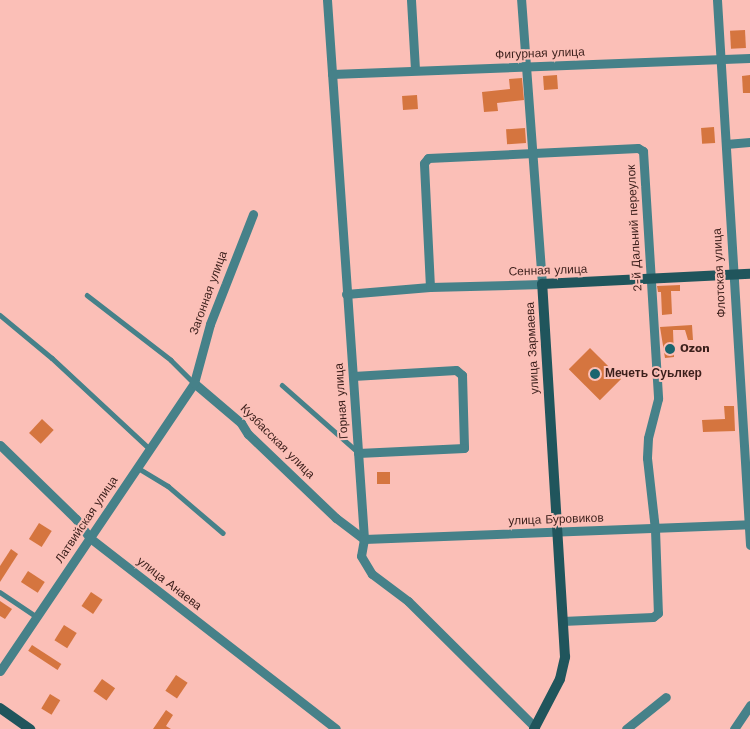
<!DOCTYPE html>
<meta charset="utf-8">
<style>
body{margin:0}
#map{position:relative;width:750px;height:729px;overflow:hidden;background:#fbbfb7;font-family:"Work Sans",sans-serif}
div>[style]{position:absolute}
.building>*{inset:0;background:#d5753f;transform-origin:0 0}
.lane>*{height:4.5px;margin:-2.25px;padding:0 2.25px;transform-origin:2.25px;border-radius:2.25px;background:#468189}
.street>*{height:9px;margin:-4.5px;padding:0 4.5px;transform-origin:4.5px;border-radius:4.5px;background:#468189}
.secondary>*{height:10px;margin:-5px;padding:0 5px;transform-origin:5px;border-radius:5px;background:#20555c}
.dots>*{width:14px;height:14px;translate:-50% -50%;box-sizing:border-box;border:2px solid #fbbfb7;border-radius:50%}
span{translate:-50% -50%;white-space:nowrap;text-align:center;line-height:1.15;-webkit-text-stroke:4px #fbbfb7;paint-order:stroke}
.street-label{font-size:12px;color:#3b1f1b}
.poi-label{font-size:12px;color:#3b1f1b;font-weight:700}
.left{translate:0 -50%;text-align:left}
</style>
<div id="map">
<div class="building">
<i style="left:745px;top:30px;width:18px;height:15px;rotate:87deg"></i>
<i style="left:557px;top:75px;width:14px;height:14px;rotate:86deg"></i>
<i style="clip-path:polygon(750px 75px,750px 93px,743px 93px,742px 76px)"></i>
<i style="clip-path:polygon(522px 78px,524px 100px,497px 103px,498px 111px,484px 112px,482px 92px,510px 89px,509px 79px)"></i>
<i style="left:417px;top:95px;width:14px;height:15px;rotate:86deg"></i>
<i style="left:714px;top:127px;width:16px;height:13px;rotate:86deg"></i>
<i style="left:525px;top:128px;width:15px;height:19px;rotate:86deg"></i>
<i style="clip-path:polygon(680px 285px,680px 291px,671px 291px,672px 314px,662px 315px,661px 292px,658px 292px,657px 286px)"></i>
<i style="clip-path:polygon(692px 325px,693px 340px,688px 340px,685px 330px,673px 330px,674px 357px,665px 358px,660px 327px)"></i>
<i style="left:590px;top:348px;width:44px;height:30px;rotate:45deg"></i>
<i style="clip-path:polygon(724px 406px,734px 406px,735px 431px,703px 432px,702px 420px,725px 419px)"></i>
<i style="left:42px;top:419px;width:16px;height:19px;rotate:43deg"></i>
<i style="left:377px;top:472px;width:13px;height:12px"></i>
<i style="left:39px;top:523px;width:15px;height:19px;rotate:32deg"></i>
<i style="clip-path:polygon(11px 549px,18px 554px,0 582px,0 566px)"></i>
<i style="left:28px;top:571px;width:20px;height:13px;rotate:33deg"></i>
<i style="left:91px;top:592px;width:14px;height:17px;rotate:34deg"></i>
<i style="clip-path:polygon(0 601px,12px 609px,5px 619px,0 616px)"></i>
<i style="left:64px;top:625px;width:15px;height:18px;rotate:32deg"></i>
<i style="left:32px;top:645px;width:35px;height:7px;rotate:33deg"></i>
<i style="left:176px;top:675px;width:14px;height:19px;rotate:34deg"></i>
<i style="left:102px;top:679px;width:16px;height:15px;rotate:35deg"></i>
<i style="left:50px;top:694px;width:12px;height:17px;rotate:31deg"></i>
<i style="clip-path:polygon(166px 710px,173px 715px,166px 726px,171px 729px,153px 729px)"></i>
</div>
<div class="lane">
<i style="left:87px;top:295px;width:106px;rotate:37.7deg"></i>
<i style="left:171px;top:360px;width:33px;rotate:45deg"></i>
<i style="left:0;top:315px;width:67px;rotate:39.6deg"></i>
<i style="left:52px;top:358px;width:132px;rotate:42.9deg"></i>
<i style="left:282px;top:385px;width:101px;rotate:41.4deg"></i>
<i style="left:138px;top:468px;width:35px;rotate:31deg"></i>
<i style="left:168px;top:486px;width:72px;rotate:40.5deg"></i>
<i style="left:0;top:592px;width:45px;rotate:34deg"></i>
</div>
<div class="street">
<i style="left:327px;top:0;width:540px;rotate:86.07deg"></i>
<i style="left:364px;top:539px;width:17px;rotate:100deg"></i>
<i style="left:361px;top:556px;width:21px;rotate:59deg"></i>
<i style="left:372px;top:574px;width:45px;rotate:36.9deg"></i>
<i style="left:408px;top:601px;width:179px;rotate:44.8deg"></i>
<i style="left:411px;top:0;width:70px;rotate:86.7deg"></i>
<i style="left:717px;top:0;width:546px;rotate:86.53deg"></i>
<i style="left:332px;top:74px;width:418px;rotate:-2.2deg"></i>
<i style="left:726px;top:144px;width:24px;rotate:-5deg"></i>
<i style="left:430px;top:287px;width:124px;rotate:-92.8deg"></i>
<i style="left:424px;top:163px;width:6px;rotate:-51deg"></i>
<i style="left:428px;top:158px;width:210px;rotate:-2.7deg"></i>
<i style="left:638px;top:148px;width:6px;rotate:31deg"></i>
<i style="left:643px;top:151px;width:248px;rotate:86.5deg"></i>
<i style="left:658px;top:399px;width:40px;rotate:104.4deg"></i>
<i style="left:648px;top:438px;width:20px;rotate:93deg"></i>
<i style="left:647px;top:458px;width:71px;rotate:83.6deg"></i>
<i style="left:655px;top:529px;width:84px;rotate:88deg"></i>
<i style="left:658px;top:613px;width:6px;rotate:141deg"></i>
<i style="left:653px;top:617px;width:91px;rotate:177.5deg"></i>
<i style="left:346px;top:294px;width:84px;rotate:-4.8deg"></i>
<i style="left:430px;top:287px;width:112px;rotate:-1.5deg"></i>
<i style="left:542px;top:284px;width:285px;rotate:-94.2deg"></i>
<i style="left:353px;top:376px;width:103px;rotate:-3.3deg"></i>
<i style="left:456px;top:370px;width:8px;rotate:40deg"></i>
<i style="left:462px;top:375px;width:73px;rotate:88.4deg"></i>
<i style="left:464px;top:448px;width:106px;rotate:177.3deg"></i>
<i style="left:194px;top:383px;width:62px;rotate:40.4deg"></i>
<i style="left:241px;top:423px;width:13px;rotate:58deg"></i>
<i style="left:248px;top:434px;width:122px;rotate:43.7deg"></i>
<i style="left:336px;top:518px;width:35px;rotate:37deg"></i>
<i style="left:364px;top:539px;width:386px;rotate:-2.2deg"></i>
<i style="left:0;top:445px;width:106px;rotate:44.2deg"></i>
<i style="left:76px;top:519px;width:24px;rotate:54deg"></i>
<i style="left:90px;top:538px;width:311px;rotate:37.8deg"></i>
<i style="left:0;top:671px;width:347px;rotate:-56deg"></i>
<i style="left:194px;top:383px;width:61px;rotate:-74.8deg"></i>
<i style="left:210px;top:324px;width:118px;rotate:-68.6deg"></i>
<i style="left:626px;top:729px;width:51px;rotate:-38.7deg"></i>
<i style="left:734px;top:729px;width:29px;rotate:-56deg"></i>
</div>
<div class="secondary">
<i style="left:0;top:708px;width:37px;rotate:35deg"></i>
<i style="left:534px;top:729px;width:56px;rotate:-62.5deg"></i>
<i style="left:560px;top:679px;width:23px;rotate:-77deg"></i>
<i style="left:565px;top:657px;width:374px;rotate:-93.5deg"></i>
<i style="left:542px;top:284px;width:208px;rotate:-2.8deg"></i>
</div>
<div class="dots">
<i style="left:670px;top:349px;background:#1a656f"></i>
<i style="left:595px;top:374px;background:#1a656f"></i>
</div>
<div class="street-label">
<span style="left:540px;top:54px;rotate:-2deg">Фигурная улица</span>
<span style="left:635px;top:228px;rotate:-93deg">2-й Дальний переулок</span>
<span style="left:548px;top:271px;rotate:-2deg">Сенная улица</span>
<span style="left:720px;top:273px;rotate:-93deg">Флотская улица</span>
<span style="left:209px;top:293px;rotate:-70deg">Загонная улица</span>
<span style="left:533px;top:348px;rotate:-93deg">улица Зармаева</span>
<span style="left:342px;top:401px;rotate:-94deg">Горная улица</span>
<span style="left:277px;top:442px;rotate:45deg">Кузбасская улица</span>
<span style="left:87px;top:520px;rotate:-56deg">Латвийская улица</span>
<span style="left:556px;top:520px;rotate:-2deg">улица Буровиков</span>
<span style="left:169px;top:584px;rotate:38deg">улица Анаева</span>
</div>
<div class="poi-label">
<span class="left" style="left:680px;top:349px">Ozon</span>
<span class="left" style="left:605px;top:374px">Мечеть Суьлкер</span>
</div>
</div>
